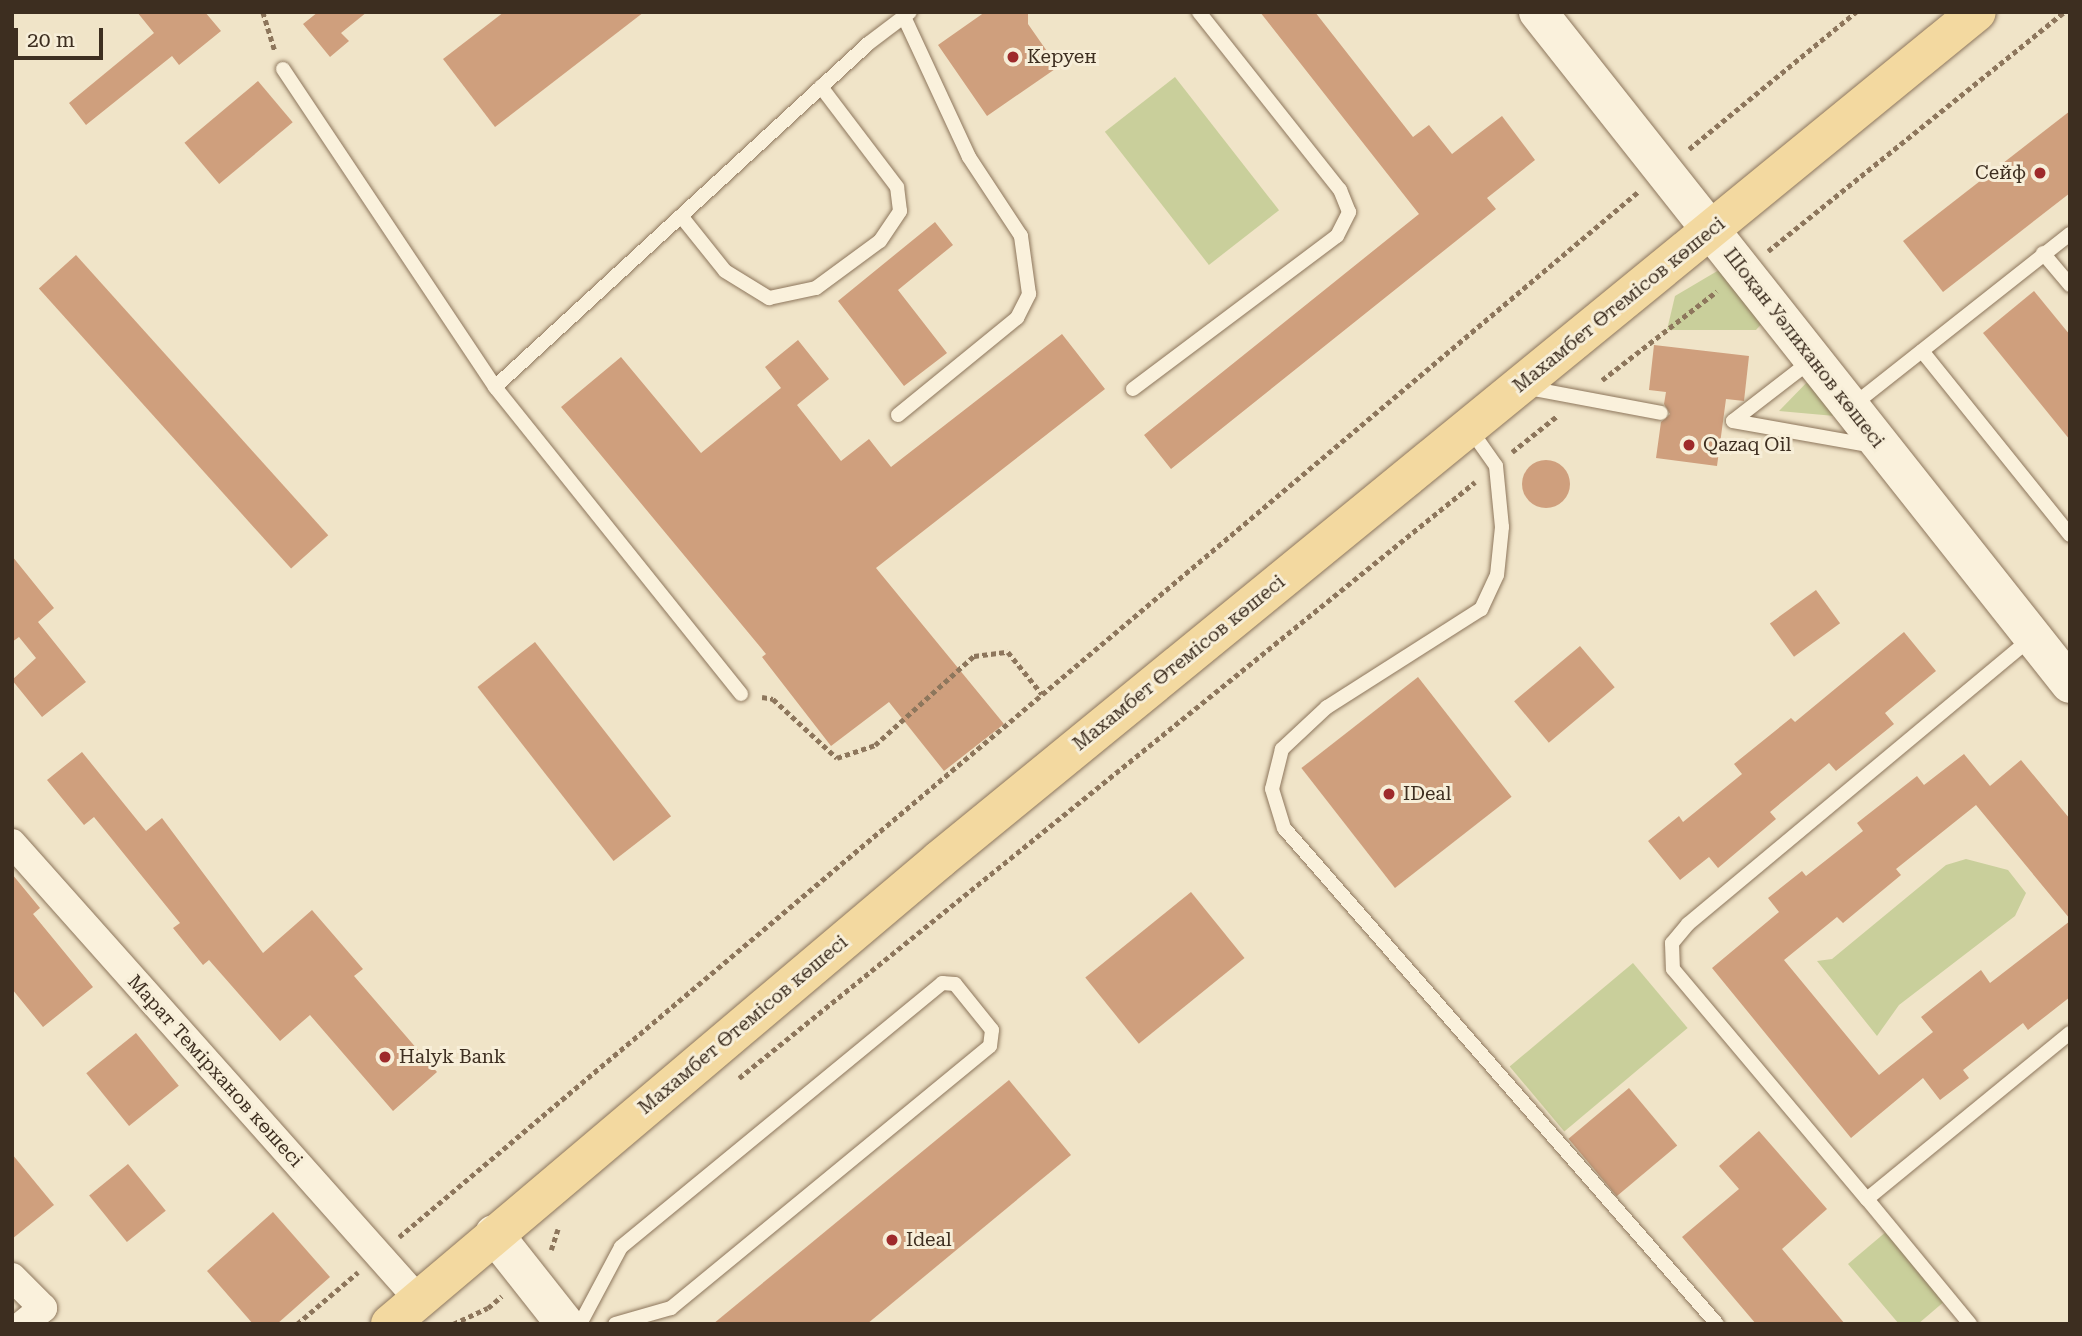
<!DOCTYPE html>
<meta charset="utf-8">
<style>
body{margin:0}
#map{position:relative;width:2082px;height:1336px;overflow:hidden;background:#f0e4c8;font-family:"Roboto Serif",serif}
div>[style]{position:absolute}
.green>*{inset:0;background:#c9cf9b;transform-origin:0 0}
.building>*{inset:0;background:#cf9f7d;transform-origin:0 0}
.round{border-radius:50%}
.path>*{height:4.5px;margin-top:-2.25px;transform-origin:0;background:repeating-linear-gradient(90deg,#8d765c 0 5px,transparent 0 8.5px)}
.roads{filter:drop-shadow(0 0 2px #8d765c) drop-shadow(0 0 2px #8d765c)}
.lane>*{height:14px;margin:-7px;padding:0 7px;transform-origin:7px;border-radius:7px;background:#faf1dc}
.street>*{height:28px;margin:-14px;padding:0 14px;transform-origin:14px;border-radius:14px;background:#faf1dc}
.secondary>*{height:38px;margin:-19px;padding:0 19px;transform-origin:19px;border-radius:19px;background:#faf1dc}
.primary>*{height:38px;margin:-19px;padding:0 19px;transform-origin:19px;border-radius:19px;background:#f3d9a0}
.dots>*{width:19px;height:19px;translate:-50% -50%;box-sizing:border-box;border:4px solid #f7eed8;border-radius:50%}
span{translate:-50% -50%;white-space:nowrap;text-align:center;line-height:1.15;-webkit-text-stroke:6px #f7eed8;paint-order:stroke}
.poi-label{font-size:19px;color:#3d2e20}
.left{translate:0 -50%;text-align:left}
.right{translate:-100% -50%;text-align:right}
.street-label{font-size:19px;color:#3d2e20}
.frame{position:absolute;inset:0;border:14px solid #3d2e20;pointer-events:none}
.scale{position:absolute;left:14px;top:28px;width:89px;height:32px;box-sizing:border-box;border:4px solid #3d2e20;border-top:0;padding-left:9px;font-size:21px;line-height:24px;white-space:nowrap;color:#3d2e20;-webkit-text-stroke:5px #f7eed8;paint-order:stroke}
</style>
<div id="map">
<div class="green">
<i style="left:1175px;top:77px;width:169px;height:89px;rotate:52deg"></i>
<i style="clip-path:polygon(1719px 270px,1764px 321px,1756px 330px,1667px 330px,1675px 296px)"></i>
<i style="clip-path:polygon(1814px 375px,1846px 417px,1779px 411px)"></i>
<i style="clip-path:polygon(1966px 859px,2008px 870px,2026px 893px,2015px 916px,1899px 1005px,1877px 1036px,1817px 961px,1832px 959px,1946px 865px)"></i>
<i style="left:1633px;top:963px;width:85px;height:161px;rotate:50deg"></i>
<i style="clip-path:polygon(1887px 1231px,1946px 1300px,1918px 1324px,1899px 1324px,1848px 1264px)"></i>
</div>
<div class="building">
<i style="clip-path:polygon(137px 12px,205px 12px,221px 31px,179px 65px,172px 56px,86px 125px,69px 103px,154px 33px)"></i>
<i style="clip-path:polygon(318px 12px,367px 12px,341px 33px,349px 41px,330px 57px,303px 24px)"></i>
<i style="clip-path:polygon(504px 12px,644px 12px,495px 127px,443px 59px)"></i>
<i style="clip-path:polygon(985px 12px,1028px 12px,1028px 24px,1058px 67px,987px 116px,938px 45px)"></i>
<i style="clip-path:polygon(1260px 12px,1315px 12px,1413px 137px,1429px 125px,1452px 154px,1502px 116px,1535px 160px,1487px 198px,1496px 209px,1171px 469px,1144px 435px,1419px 214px)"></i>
<i style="left:258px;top:81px;width:54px;height:96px;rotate:50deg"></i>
<i style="clip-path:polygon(2070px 111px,2070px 193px,1943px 292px,1903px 241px)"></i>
<i style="clip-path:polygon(935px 222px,953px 245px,898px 290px,947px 353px,904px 386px,838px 301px)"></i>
<i style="left:76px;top:255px;width:377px;height:50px;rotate:48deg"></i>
<i style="clip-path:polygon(2034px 291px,2070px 335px,2070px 440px,1983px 333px)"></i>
<i style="clip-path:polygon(1062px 334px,1105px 389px,876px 568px,1004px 724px,944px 771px,889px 702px,831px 746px,762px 657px,766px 654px,561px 407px,621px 357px,701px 453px,781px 388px,765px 367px,798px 340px,829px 379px,797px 405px,841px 461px,869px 439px,891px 467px)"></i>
<i style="clip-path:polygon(1654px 345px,1749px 356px,1744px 401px,1726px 399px,1717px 466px,1656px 458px,1661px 422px,1670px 414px,1664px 404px,1666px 392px,1649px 390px)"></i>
<i class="round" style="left:1522px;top:460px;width:48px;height:48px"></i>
<i style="clip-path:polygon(12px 556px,54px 608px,38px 622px,86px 682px,42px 717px,12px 680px,36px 658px,19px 637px,12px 642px)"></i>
<i style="left:1816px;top:590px;width:41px;height:57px;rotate:54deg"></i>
<i style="clip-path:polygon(1904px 632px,1936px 671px,1885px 713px,1894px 724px,1836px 771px,1829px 763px,1770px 812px,1776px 819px,1718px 868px,1709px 857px,1680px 880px,1648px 841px,1679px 816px,1683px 822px,1742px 774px,1734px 764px,1791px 718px,1795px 722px)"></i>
<i style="left:535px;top:642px;width:221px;height:73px;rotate:52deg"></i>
<i style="left:1580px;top:646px;width:54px;height:86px;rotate:50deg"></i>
<i style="left:1418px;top:677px;width:152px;height:148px;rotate:52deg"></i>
<i style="clip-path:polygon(82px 752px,146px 831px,162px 818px,263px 953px,312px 910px,363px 969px,354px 976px,437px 1072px,393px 1111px,310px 1015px,280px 1041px,209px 960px,203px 965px,173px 928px,180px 923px,94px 817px,84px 825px,47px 780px)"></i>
<i style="clip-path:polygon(1964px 754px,1990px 786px,2021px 760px,2070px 819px,2070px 919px,1976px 805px,1896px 869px,1901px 875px,1843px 923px,1837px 917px,1784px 960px,1879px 1075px,1933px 1032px,1921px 1017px,1981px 970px,1990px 983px,2070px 921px,2070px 997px,2028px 1030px,2023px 1023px,1963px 1070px,1969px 1078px,1940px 1100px,1923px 1078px,1851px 1138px,1712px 968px,1779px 912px,1768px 898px,1802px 871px,1806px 876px,1863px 831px,1857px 823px,1917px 776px,1924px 785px)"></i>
<i style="clip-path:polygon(12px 874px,40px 908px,33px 914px,93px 987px,43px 1027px,12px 989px)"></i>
<i style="left:1191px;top:892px;width:85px;height:136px;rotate:51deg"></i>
<i style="left:136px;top:1033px;width:68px;height:64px;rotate:51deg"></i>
<i style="clip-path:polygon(1009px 1080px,1071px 1155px,867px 1324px,713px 1324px)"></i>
<i style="left:1629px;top:1088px;width:75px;height:79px;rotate:50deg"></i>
<i style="clip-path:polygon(1759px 1131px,1827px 1209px,1782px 1249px,1845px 1324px,1756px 1324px,1682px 1237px,1739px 1189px,1719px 1166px)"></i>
<i style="clip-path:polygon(12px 1154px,54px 1205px,12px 1239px)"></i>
<i style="left:128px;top:1164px;width:60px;height:50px;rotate:51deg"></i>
<i style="clip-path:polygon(273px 1212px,330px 1277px,277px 1324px,253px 1324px,207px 1271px)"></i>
</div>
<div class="path">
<i style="left:263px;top:12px;width:41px;rotate:72.9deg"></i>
<i style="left:1689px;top:149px;width:216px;rotate:-39.4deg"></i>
<i style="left:1768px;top:251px;width:380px;rotate:-38.9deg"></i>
<i style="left:1602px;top:380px;width:145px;rotate:-37.7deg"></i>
<i style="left:1512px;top:452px;width:58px;rotate:-38.7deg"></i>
<i style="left:762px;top:697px;width:11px;rotate:10deg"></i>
<i style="left:773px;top:699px;width:87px;rotate:42.7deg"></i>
<i style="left:837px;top:758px;width:40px;rotate:-18.9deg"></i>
<i style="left:875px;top:745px;width:133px;rotate:-42deg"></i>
<i style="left:974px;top:656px;width:34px;rotate:-7deg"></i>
<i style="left:1008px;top:652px;width:54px;rotate:51deg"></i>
<i style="left:739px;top:1078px;width:947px;rotate:-39deg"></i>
<i style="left:399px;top:1237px;width:1622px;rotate:-40.15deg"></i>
<i style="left:551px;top:1250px;width:22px;rotate:-72deg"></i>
<i style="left:297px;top:1324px;width:80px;rotate:-40.4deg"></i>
<i style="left:453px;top:1324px;width:38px;rotate:-25deg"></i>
<i style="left:488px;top:1308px;width:18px;rotate:-41deg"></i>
</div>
<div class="roads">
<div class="lane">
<i style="left:283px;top:69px;width:382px;rotate:56.3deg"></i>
<i style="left:681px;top:216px;width:70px;rotate:51.3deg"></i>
<i style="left:725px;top:271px;width:52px;rotate:31.5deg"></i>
<i style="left:769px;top:298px;width:48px;rotate:-12deg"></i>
<i style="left:816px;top:288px;width:79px;rotate:-36.3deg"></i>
<i style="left:880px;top:241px;width:36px;rotate:-56deg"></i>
<i style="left:900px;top:211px;width:24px;rotate:-97deg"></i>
<i style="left:897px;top:187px;width:126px;rotate:-127.2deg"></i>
<i style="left:2043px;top:253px;width:42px;rotate:49.8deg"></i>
<i style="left:1922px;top:351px;width:236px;rotate:51.2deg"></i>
<i style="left:1528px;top:388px;width:135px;rotate:10.6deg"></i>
<i style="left:1133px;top:389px;width:255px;rotate:-36.9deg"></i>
<i style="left:1337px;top:236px;width:27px;rotate:-63deg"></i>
<i style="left:1349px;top:212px;width:24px;rotate:-112deg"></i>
<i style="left:1340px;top:190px;width:227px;rotate:-128.4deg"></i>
<i style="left:1852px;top:406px;width:278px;rotate:-38.3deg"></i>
<i style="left:898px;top:415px;width:154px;rotate:-39.2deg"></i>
<i style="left:1017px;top:318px;width:27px;rotate:-63deg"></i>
<i style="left:1029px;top:294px;width:59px;rotate:-97.9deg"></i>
<i style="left:1021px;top:236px;width:95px;rotate:-123.4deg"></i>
<i style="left:969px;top:157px;width:154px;rotate:-114.9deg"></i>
<i style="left:1733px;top:421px;width:142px;rotate:10.1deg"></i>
<i style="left:1733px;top:421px;width:100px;rotate:-37.7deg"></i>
<i style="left:1470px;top:429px;width:45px;rotate:54.9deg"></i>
<i style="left:1496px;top:466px;width:61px;rotate:84.4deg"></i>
<i style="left:1502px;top:527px;width:48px;rotate:95.9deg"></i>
<i style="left:1497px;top:575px;width:38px;rotate:115deg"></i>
<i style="left:1481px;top:609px;width:183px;rotate:147.5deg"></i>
<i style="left:1327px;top:707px;width:62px;rotate:137deg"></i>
<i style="left:1282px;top:749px;width:41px;rotate:104deg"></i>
<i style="left:1272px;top:789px;width:41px;rotate:72.9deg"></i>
<i style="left:1284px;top:828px;width:658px;rotate:48.88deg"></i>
<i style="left:2030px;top:639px;width:445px;rotate:140.2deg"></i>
<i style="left:1688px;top:924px;width:25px;rotate:130deg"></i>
<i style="left:1672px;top:943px;width:26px;rotate:88deg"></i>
<i style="left:1673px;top:969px;width:301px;rotate:49.9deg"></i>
<i style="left:1867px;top:1199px;width:262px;rotate:-39.3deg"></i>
<i style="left:741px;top:694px;width:393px;rotate:-128.7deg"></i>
<i style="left:495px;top:387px;width:508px;rotate:-42.61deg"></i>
<i style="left:869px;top:43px;width:51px;rotate:-37.1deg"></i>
<i style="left:1867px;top:1199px;width:162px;rotate:50.5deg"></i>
<i style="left:580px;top:1324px;width:87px;rotate:-62deg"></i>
<i style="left:621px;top:1247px;width:416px;rotate:-39.4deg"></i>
<i style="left:942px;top:983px;width:13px;rotate:4deg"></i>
<i style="left:955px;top:984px;width:59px;rotate:51.2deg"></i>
<i style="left:992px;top:1030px;width:16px;rotate:97deg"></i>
<i style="left:990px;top:1046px;width:413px;rotate:140.6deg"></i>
<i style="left:671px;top:1308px;width:58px;rotate:164.1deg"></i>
</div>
<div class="street">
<i style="left:12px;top:843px;width:611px;rotate:48.32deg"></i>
<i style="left:12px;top:1277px;width:44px;rotate:45deg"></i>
<i style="left:43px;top:1308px;width:26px;rotate:141deg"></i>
</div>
<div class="secondary">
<i style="left:1538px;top:12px;width:857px;rotate:51.63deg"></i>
<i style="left:494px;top:1234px;width:115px;rotate:51.7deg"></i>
</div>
<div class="primary">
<i style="left:390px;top:1324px;width:719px;rotate:-40.2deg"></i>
<i style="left:939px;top:860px;width:1340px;rotate:-39.25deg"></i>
</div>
</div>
<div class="dots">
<i style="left:1013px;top:57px;background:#9e2a2b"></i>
<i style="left:2040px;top:173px;background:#9e2a2b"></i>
<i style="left:1689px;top:445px;background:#9e2a2b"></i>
<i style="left:1389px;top:794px;background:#9e2a2b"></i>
<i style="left:385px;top:1057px;background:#9e2a2b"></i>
<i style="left:892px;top:1240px;background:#9e2a2b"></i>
</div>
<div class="poi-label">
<span class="left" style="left:1027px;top:57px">Керуен</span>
<span class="right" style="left:2026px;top:173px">Сейф</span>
<span class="left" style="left:1703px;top:445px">Qazaq Oil</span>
<span class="left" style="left:1403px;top:794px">IDeal</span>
<span class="left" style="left:399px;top:1057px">Halyk Bank</span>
<span class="left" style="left:906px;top:1240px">Ideal</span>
</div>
<div class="street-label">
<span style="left:1619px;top:305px;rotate:-39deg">Махамбет Өтемісов көшесі</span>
<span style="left:1804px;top:348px;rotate:52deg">Шоқан Уәлиханов көшесі</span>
<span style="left:1179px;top:663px;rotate:-39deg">Махамбет Өтемісов көшесі</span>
<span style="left:743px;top:1025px;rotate:-40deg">Махамбет Өтемісов көшесі</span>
<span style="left:215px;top:1071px;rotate:48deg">Марат Темірханов көшесі</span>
</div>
<div class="frame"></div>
<div class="scale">20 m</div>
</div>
